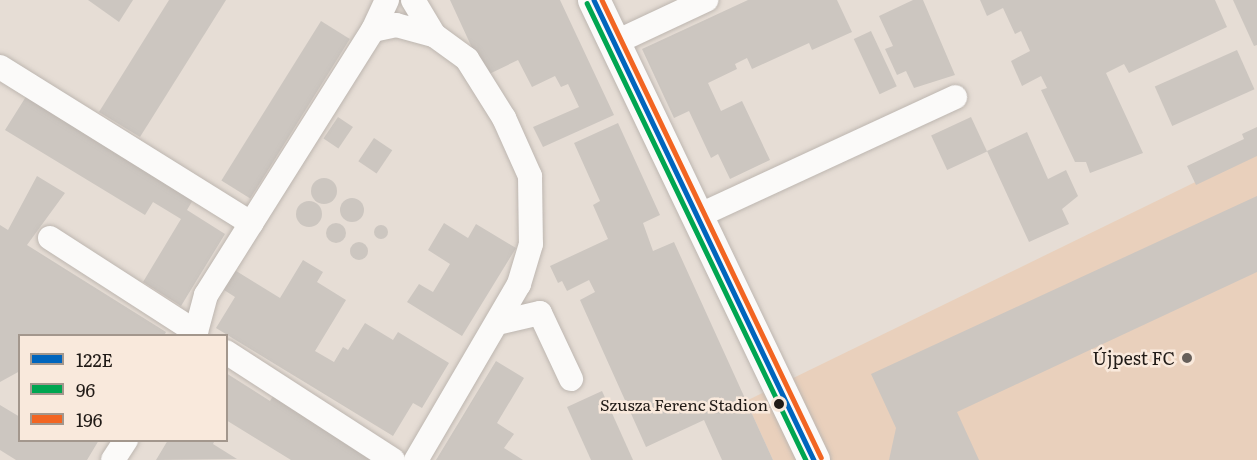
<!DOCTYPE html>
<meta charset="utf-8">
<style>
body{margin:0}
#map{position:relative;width:1257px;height:460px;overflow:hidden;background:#e6ddd5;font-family:Literata,serif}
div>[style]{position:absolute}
.green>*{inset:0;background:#e9d0bc}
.building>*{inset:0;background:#ccc6c0;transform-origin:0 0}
.round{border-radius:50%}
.roads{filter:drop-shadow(0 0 2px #bdb6b0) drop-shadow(0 0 2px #bdb6b0)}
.minor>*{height:24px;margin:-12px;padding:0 12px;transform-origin:12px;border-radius:12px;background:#fbfaf9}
.major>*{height:32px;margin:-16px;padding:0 16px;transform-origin:16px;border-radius:16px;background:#fbfaf9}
.bus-1>*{height:4.5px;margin:-2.25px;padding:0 2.25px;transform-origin:2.25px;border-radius:2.25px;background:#0065bd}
.bus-2>*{height:4.5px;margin:-2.25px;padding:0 2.25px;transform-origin:2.25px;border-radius:2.25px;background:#00a651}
.bus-3>*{height:4.5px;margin:-2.25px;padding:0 2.25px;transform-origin:2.25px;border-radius:2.25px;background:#f26522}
.dots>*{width:16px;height:16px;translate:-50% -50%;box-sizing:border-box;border:3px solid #f9e9dc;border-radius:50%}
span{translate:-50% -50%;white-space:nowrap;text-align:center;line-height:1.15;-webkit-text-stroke:5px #f9e9dc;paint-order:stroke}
.bus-label{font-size:16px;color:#211b17}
.right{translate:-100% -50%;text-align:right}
.poi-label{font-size:18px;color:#211b17}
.legend{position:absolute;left:18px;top:334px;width:210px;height:108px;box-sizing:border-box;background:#f9e9dc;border:2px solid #a3978d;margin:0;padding:8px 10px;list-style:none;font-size:18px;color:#211b17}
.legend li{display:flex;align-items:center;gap:12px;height:30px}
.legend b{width:30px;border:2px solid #a3978d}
</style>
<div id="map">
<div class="green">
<i style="clip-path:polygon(1257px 152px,1257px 460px,773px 460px,746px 401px)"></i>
</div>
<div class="building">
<i style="clip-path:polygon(88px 0,133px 0,119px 22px)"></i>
<i style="clip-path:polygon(169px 0,226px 0,140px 137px,99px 112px)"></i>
<i style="clip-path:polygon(450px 0,560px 0,614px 115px,543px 147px,533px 127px,579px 107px,568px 84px,561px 87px,555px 76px,532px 87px,518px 60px,485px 76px)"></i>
<i style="clip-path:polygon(748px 0,837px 0,852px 32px,812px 50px,809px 43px,752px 69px,747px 58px,735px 64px,737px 69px,708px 83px,721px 111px,742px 101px,770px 160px,730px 179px,718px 154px,711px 158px,689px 111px,674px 118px,642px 49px)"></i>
<i style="clip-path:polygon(913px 0,923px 0,955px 75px,914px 88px,906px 71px,897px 75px,885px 49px,893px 46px,879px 16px)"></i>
<i style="clip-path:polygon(980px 0,1215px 0,1227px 27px,1129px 73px,1124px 64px,1106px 73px,1143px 153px,1090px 173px,1086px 162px,1075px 162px,1041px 90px,1047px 88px,1041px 76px,1022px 86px,1011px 61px,1030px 51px,1021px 31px,1015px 34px,1003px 8px,987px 16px)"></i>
<i style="clip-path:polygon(1233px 0,1257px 0,1257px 45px,1254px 46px)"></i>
<i style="left:321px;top:21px;width:34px;height:188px;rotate:32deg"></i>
<i style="left:871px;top:31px;width:61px;height:19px;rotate:65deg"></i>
<i style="left:1237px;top:50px;width:43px;height:90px;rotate:66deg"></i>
<i style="clip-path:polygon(27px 95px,194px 198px,187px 210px,225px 234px,181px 306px,143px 282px,181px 219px,153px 202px,145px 215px,5px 130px)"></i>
<i style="left:338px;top:117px;width:18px;height:26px;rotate:34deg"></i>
<i style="left:971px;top:117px;width:38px;height:44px;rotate:65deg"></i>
<i style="clip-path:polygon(618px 123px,660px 215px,643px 223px,653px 251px,674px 242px,773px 460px,722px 460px,704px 420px,646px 447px,580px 300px,595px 292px,589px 280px,567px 291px,562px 281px,558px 283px,550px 266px,608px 239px,593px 205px,600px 201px,574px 143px)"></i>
<i style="clip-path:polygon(1257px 127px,1257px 156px,1196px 185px,1187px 166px,1244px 139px,1242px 134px)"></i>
<i style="clip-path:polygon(1027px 132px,1048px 179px,1066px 170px,1078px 196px,1062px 209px,1069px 224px,1029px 242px,987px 151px)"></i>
<i style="left:374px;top:138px;width:22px;height:28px;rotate:34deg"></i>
<i style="clip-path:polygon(37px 176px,65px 193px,27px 245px,166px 332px,164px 336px,20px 336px,20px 371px,0 382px,0 225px,8px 230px)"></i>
<i class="round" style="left:311px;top:178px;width:26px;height:26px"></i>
<i style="clip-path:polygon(1257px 196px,1257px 272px,957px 412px,979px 460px,889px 460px,896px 428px,871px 374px)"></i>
<i class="round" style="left:340px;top:198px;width:24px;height:24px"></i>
<i class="round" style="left:296px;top:201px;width:26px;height:26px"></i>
<i class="round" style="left:326px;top:223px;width:20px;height:20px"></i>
<i style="clip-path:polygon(444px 223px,468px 238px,476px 224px,516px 248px,462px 336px,407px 302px,419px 284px,433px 292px,450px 264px,428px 250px)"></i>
<i class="round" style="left:374px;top:225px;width:14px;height:14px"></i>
<i class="round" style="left:350px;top:242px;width:18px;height:18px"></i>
<i style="clip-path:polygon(303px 260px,323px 272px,317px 282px,346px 300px,315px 351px,334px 362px,343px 347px,348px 350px,365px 323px,393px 340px,398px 332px,449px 363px,422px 408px,413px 403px,393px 436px,216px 328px,235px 297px,221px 288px,233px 269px,280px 298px)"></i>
<i style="clip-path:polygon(496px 361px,524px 378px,497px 423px,514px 434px,504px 448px,523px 460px,436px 460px)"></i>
<i style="clip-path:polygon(226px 373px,270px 401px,276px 391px,387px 460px,291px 460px,226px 420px)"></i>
<i style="clip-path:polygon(602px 391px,633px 460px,591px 460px,567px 407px)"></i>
<i style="clip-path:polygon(0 405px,20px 417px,20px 440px,99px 440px,87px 460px,16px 460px,0 450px)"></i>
<i style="clip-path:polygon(168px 440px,215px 440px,213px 444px,237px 459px,156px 460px)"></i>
</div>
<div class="roads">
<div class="minor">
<i style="left:413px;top:0;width:41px;rotate:59deg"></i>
<i style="left:373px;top:30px;width:33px;rotate:-65deg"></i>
<i style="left:614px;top:43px;width:102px;rotate:-25.1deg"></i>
<i style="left:0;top:67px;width:296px;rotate:31.9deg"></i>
<i style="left:700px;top:215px;width:281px;rotate:-24.8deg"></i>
<i style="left:50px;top:238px;width:174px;rotate:32.8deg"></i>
<i style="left:196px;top:332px;width:38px;rotate:-75deg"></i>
<i style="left:206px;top:295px;width:313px;rotate:-57.8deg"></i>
<i style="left:373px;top:30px;width:24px;rotate:-12deg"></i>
<i style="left:396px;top:25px;width:39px;rotate:15deg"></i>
<i style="left:434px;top:35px;width:41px;rotate:36deg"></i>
<i style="left:467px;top:59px;width:70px;rotate:57.9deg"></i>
<i style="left:504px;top:118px;width:64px;rotate:65.9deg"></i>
<i style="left:530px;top:176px;width:68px;rotate:89.2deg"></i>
<i style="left:531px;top:244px;width:42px;rotate:106.7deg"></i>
<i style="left:519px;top:284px;width:204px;rotate:120.3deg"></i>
<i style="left:497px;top:323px;width:44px;rotate:-13.1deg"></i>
<i style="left:540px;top:313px;width:73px;rotate:64.8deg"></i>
<i style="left:226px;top:352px;width:199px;rotate:32.9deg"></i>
<i style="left:113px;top:460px;width:24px;rotate:-57deg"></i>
</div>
<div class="major">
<i style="left:594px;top:0;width:510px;rotate:64.44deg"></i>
</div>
</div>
<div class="bus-1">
<i style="left:594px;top:0;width:510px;rotate:64.44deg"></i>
</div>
<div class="bus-2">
<i style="left:587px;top:3px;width:507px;rotate:64.4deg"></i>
</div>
<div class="bus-3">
<i style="left:602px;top:0;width:507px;rotate:64.4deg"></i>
</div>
<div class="dots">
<i style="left:1187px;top:358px;background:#665f5a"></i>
<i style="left:779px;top:404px;background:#211b17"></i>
</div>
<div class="bus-label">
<span class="right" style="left:768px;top:404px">Szusza Ferenc Stadion</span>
</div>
<div class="poi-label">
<span class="right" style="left:1175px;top:358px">Újpest FC</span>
</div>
<ul class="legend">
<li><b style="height:8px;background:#0065bd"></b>122E</li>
<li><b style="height:8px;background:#00a651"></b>96</li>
<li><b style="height:8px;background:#f26522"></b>196</li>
</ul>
</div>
